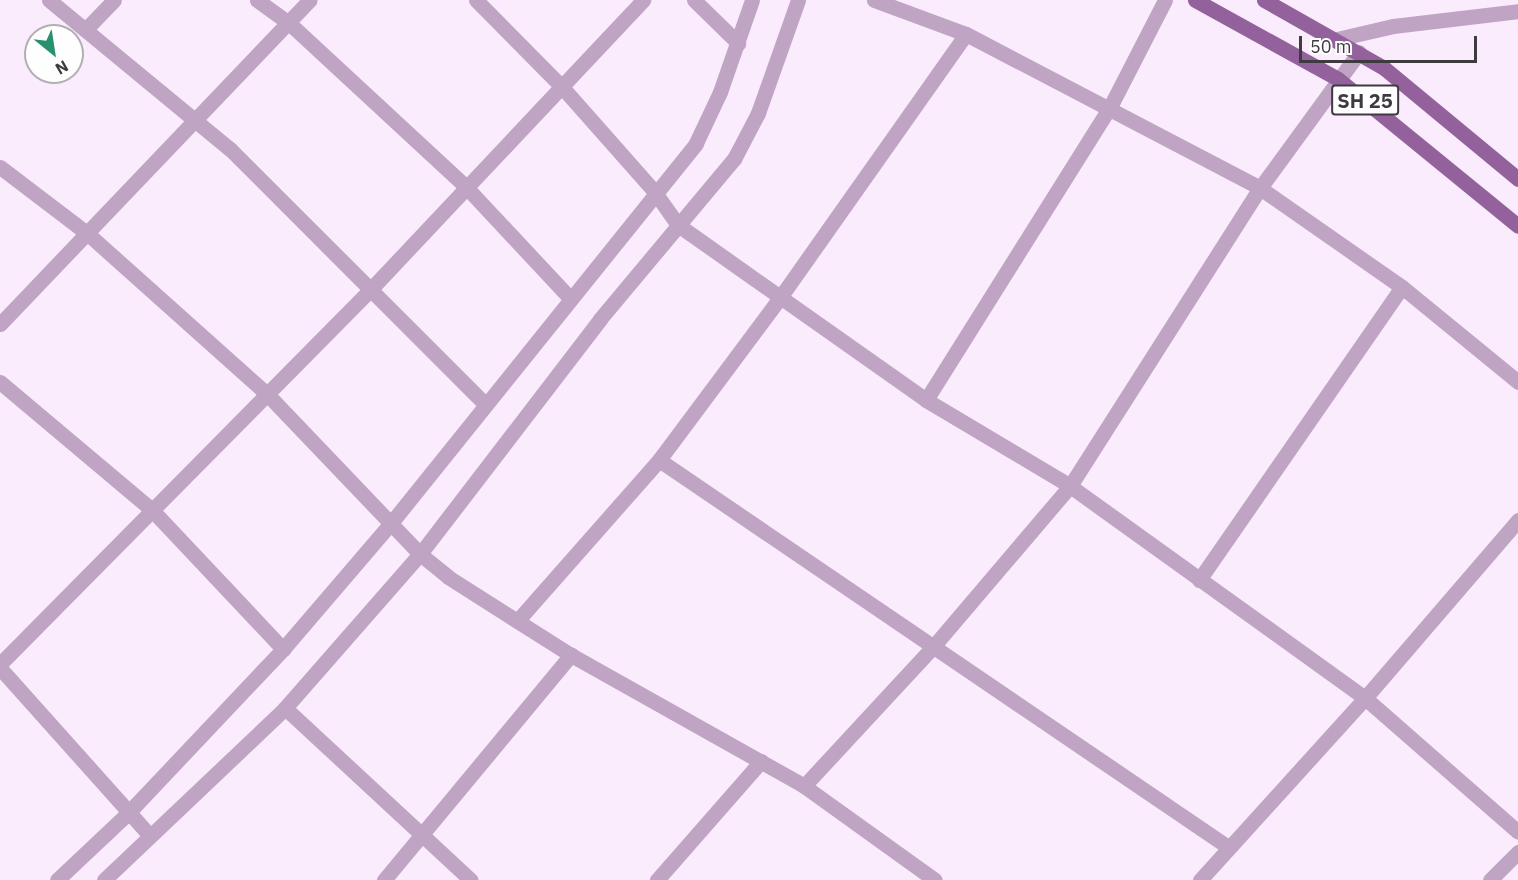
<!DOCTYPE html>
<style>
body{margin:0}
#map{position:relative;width:1518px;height:880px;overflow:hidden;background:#faebfd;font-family:"IBM Plex Sans",sans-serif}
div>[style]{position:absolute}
.minor>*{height:15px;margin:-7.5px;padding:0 7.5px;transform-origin:7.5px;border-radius:7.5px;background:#bfa4c4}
.major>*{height:15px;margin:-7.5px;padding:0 7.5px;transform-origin:7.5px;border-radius:7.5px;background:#93629c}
span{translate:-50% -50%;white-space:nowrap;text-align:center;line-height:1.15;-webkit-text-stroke:4.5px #fefefe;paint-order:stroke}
.shield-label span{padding:2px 4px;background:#fefefe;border:2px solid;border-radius:4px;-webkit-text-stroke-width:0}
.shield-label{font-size:20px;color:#3f3940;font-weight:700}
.north{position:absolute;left:24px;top:24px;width:60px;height:60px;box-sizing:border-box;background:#fefefe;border:2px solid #b2afb2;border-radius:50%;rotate:150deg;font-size:16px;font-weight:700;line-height:24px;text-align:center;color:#3f3940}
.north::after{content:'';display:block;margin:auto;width:21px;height:27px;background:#27916f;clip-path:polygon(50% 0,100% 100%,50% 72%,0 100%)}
.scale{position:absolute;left:1299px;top:36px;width:178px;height:27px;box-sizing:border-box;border:3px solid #3f3940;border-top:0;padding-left:8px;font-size:18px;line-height:21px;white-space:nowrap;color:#3f3940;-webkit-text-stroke:4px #fefefe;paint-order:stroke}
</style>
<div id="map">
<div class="minor">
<i style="left:49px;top:0;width:234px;rotate:39.5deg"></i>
<i style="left:230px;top:149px;width:359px;rotate:45deg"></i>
<i style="left:257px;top:0;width:39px;rotate:36deg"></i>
<i style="left:289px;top:23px;width:243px;rotate:42.8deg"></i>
<i style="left:467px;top:188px;width:149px;rotate:46.9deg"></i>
<i style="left:476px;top:0;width:122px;rotate:45.3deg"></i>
<i style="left:562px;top:87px;width:139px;rotate:48.5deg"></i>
<i style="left:654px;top:191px;width:42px;rotate:54.8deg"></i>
<i style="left:678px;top:225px;width:304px;rotate:35.2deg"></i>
<i style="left:926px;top:400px;width:168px;rotate:30.8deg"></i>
<i style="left:1070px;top:486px;width:363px;rotate:35.7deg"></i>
<i style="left:1365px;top:698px;width:203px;rotate:41.2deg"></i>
<i style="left:694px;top:0;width:62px;rotate:44.3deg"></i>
<i style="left:874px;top:0;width:98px;rotate:20.3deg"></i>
<i style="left:966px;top:34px;width:332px;rotate:27.6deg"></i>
<i style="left:1260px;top:188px;width:173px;rotate:34.9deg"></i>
<i style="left:1402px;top:287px;width:150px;rotate:39.3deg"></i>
<i style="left:86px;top:29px;width:40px;rotate:-46deg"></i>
<i style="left:1337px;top:39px;width:57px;rotate:-13.1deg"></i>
<i style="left:1393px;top:26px;width:126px;rotate:-6.8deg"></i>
<i style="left:0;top:167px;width:111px;rotate:37.3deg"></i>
<i style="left:88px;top:234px;width:241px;rotate:41.8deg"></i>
<i style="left:268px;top:395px;width:220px;rotate:46.3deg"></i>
<i style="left:420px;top:554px;width:36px;rotate:39deg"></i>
<i style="left:448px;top:577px;width:146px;rotate:32.4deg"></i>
<i style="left:571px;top:655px;width:267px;rotate:29.3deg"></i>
<i style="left:804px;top:786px;width:161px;rotate:35.7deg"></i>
<i style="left:0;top:324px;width:448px;rotate:-46.3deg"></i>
<i style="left:0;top:382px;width:200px;rotate:40.1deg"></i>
<i style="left:153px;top:511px;width:190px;rotate:46.7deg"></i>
<i style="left:926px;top:400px;width:346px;rotate:-57.9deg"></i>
<i style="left:1110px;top:107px;width:120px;rotate:-62.8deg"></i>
<i style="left:659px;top:460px;width:688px;rotate:34.22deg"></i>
<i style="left:1199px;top:580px;width:356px;rotate:-55.3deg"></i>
<i style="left:518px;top:620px;width:213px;rotate:-48.6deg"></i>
<i style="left:659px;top:460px;width:201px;rotate:-53.3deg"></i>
<i style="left:779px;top:299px;width:324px;rotate:-54.8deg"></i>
<i style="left:0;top:664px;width:525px;rotate:-45.31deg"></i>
<i style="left:369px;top:291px;width:400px;rotate:-46.7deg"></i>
<i style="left:0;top:668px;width:225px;rotate:48.2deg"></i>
<i style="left:285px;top:708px;width:253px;rotate:42.8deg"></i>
<i style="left:804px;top:786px;width:188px;rotate:-47.2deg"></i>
<i style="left:932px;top:648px;width:213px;rotate:-49.6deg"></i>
<i style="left:1070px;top:486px;width:353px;rotate:-57.5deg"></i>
<i style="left:1260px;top:188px;width:168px;rotate:-53.9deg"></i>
<i style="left:57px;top:880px;width:98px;rotate:-43.3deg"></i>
<i style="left:128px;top:813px;width:226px;rotate:-46.6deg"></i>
<i style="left:283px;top:649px;width:166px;rotate:-49.4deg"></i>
<i style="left:391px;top:523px;width:487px;rotate:-51.2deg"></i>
<i style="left:696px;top:143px;width:56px;rotate:-64.8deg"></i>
<i style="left:720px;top:92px;width:97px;rotate:-70.8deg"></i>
<i style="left:104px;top:880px;width:250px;rotate:-43.5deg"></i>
<i style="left:285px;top:708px;width:205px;rotate:-48.8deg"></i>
<i style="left:420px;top:554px;width:296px;rotate:-52.5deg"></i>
<i style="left:600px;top:319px;width:209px;rotate:-50.1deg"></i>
<i style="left:734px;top:159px;width:52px;rotate:-62.4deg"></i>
<i style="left:758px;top:113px;width:120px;rotate:-70.5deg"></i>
<i style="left:384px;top:880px;width:293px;rotate:-50.3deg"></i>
<i style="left:657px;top:880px;width:158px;rotate:-48.8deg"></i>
<i style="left:1200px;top:880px;width:246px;rotate:-47.8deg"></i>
<i style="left:1365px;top:698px;width:235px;rotate:-49.3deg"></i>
<i style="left:1490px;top:880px;width:40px;rotate:-45deg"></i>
</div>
<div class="major">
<i style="left:1195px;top:0;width:163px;rotate:28.9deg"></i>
<i style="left:1338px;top:79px;width:232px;rotate:39.2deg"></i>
<i style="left:1264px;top:0;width:138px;rotate:29.5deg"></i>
<i style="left:1384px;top:68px;width:174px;rotate:39.6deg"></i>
</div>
<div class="shield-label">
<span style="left:1365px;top:100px">SH 25</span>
</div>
<div class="north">N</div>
<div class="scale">50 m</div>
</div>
